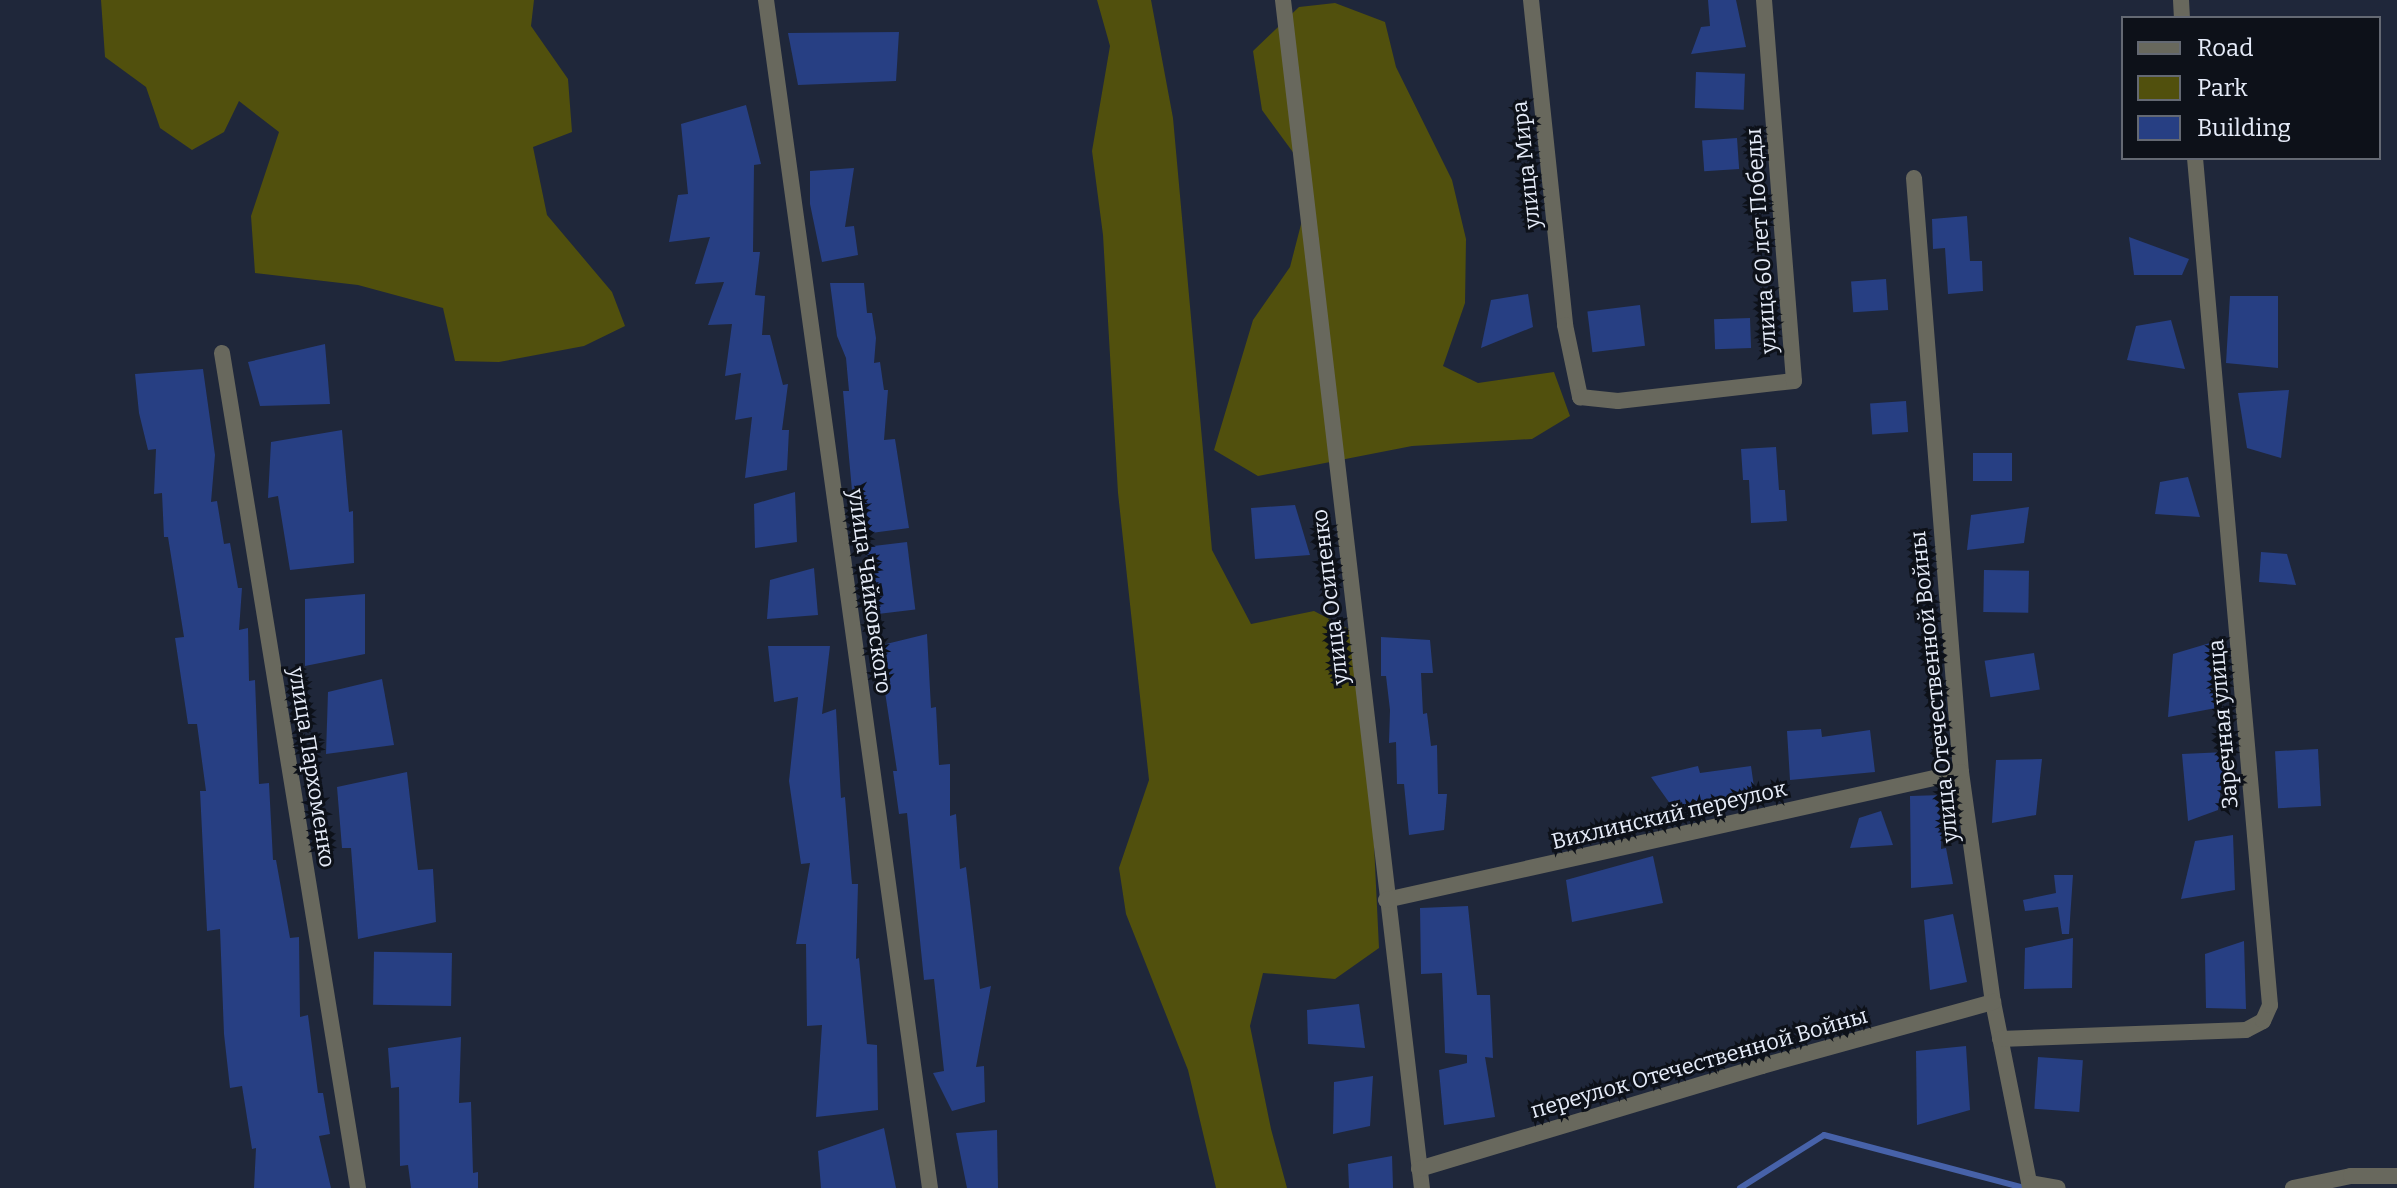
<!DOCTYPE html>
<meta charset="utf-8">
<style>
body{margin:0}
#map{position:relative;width:2397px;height:1188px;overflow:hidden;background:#1f273a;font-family:Bitter,serif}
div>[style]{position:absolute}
.green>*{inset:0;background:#51500d}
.stream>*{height:6px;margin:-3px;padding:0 3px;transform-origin:3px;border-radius:3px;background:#4762a9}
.building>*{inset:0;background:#273f83;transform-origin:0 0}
.minor>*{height:16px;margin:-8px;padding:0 8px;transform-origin:8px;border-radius:8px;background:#68685d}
span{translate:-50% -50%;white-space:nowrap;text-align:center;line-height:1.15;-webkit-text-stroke:6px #0d1119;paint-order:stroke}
.street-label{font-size:22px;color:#e6ecf9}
.legend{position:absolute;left:2121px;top:16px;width:260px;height:144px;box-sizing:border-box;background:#0d1119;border:2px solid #646973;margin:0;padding:10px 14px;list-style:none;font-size:24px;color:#e6ecf9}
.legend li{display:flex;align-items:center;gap:16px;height:40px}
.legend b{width:40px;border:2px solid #646973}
</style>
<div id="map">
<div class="green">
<i style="clip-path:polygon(101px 0,534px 0,531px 26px,568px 79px,572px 132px,533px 147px,547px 215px,612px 292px,625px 326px,584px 346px,499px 362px,455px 361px,443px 308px,358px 285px,255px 273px,251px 216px,279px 132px,239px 101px,224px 132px,192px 150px,160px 128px,146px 87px,105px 57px)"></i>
<i style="clip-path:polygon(1097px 0,1151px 0,1173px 118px,1212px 550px,1251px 624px,1314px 611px,1364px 637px,1379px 948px,1335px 979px,1263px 973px,1250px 1026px,1271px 1129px,1287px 1188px,1216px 1188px,1188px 1070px,1126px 914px,1119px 868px,1149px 780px,1118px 493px,1103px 235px,1092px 151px,1110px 46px)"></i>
<i style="clip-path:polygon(1335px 3px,1385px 22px,1396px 67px,1452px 180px,1466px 239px,1465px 303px,1443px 366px,1478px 383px,1554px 372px,1570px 416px,1532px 439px,1412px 446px,1258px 476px,1214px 450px,1253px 320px,1290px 267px,1306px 205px,1295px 155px,1262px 110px,1253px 51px,1299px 7px)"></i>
</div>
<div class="stream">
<i style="left:1740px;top:1188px;width:99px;rotate:-32.2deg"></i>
<i style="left:1824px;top:1135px;width:207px;rotate:14.8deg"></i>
</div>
<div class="building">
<i style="clip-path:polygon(1708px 0,1736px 0,1746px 47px,1691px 54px,1701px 27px,1710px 26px)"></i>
<i style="clip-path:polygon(899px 32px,896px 81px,798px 85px,788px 33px)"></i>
<i style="left:1696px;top:72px;width:49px;height:36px;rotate:2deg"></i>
<i style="clip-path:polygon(746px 105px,761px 164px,754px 165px,753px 252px,760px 252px,755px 295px,765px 296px,762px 335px,770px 335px,783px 385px,788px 384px,782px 430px,789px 430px,787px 470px,745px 478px,752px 417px,735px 420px,741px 373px,725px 376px,732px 324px,708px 325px,724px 282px,695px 284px,710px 237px,669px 242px,678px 195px,688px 194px,681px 124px)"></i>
<i style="left:1737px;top:138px;width:31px;height:35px;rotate:86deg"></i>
<i style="clip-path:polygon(854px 168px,845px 227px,854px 226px,858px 255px,822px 262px,810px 204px,810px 171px)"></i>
<i style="clip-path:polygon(1967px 216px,1970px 261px,1982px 261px,1983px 291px,1948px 294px,1945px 248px,1933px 249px,1932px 219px)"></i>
<i style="clip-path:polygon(2129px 237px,2189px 259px,2182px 275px,2134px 275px)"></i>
<i style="left:1886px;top:279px;width:31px;height:35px;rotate:86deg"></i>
<i style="clip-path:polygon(830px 283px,864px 283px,867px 313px,872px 313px,876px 338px,874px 363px,880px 362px,884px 390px,888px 390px,884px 440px,895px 439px,909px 528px,856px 535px,843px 391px,849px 391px,846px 358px,837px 336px)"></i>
<i style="clip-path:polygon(1528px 294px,1533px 327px,1481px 348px,1491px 300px)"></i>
<i style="clip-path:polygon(2230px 296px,2278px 296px,2278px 368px,2226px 363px)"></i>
<i style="left:1640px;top:305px;width:41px;height:53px;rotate:83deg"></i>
<i style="left:1750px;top:318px;width:30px;height:36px;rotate:88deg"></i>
<i style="clip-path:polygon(2171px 320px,2185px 369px,2127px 360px,2136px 326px)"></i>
<i style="clip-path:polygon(325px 344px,330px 404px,260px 406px,248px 362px)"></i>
<i style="clip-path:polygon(203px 369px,215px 455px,211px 502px,217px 501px,224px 544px,230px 543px,238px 588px,242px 588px,239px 630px,248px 628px,249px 681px,255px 680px,259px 784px,269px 783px,273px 860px,276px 860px,290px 938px,299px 937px,300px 1017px,308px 1015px,318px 1093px,323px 1093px,330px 1134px,319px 1136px,331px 1188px,254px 1188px,256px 1148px,252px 1149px,242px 1086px,230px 1088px,224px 1034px,220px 929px,207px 931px,200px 791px,206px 791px,197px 724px,188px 724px,175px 638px,184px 637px,168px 537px,164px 537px,162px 493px,154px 494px,156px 449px,148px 450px,139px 413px,135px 374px)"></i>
<i style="clip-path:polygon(2289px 390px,2281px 458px,2247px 448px,2238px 393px)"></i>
<i style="left:1906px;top:401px;width:31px;height:36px;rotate:86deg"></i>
<i style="clip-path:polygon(342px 430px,349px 512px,353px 511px,354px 563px,290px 570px,278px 496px,268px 498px,271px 442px)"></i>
<i style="clip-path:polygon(1776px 447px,1779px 490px,1785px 490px,1787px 521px,1751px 523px,1749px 480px,1743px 480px,1741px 449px)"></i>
<i style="left:1973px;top:453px;width:39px;height:28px"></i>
<i style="clip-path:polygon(2188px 477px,2200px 517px,2155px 514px,2160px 482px)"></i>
<i style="clip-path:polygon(795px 492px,797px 542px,755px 548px,754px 504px)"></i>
<i style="clip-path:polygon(1295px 505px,1310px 555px,1255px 559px,1251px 508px)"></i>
<i style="clip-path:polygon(2029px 507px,2024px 543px,1967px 550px,1971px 515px)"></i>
<i style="left:907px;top:542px;width:68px;height:42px;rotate:83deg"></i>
<i style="clip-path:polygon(2261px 552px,2287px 554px,2296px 585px,2259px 582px)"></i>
<i style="clip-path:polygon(814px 568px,818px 615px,767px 619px,770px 580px)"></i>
<i style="left:1984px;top:570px;width:45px;height:42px;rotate:1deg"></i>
<i style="clip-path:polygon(365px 594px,365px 654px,305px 666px,305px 599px)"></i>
<i style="clip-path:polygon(927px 634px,931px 708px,936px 707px,939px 765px,950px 764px,950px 816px,956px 814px,960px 869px,966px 867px,980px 989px,991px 986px,976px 1067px,984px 1066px,985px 1102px,952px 1111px,933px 1073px,944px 1071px,934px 979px,924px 980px,907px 813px,899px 814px,893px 771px,897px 771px,878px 646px)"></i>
<i style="clip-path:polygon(1381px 637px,1430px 640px,1433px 673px,1421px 673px,1423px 714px,1427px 713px,1431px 746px,1437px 745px,1438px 794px,1447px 794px,1444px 830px,1409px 835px,1404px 784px,1397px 784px,1396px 742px,1389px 743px,1390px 710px,1386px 676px,1381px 676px)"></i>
<i style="clip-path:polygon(2220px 640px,2216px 708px,2168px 717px,2173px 654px)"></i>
<i style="clip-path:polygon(768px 646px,830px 646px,822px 714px,836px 709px,841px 798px,845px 797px,852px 884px,858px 884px,856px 959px,859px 958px,867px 1044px,877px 1045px,878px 1110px,816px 1117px,822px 1025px,807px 1026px,806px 944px,796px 944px,810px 863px,801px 864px,789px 781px,798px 697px,774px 702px)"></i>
<i style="left:2034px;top:653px;width:37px;height:50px;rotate:81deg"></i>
<i style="clip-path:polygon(382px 679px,394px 745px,326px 754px,328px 692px)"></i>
<i style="clip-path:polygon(1821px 729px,1822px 737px,1870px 730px,1875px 772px,1790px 780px,1787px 731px)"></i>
<i style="left:2318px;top:749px;width:57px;height:43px;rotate:87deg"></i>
<i style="clip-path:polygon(2226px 752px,2218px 810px,2188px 821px,2182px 754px)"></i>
<i style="clip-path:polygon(2042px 759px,2036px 815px,1992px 823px,1996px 760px)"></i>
<i style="clip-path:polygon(1698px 766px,1700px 773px,1751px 766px,1755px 794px,1707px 801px,1709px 812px,1671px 805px,1651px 777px)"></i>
<i style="clip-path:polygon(407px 772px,418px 870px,433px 869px,436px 922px,358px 939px,351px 848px,342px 848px,337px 787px)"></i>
<i style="clip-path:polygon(1942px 795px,1941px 849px,1946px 848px,1953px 884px,1911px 888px,1910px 796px)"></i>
<i style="clip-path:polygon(1881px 811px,1893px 845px,1850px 848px,1859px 818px)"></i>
<i style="clip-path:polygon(2233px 835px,2235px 890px,2181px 899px,2195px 841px)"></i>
<i style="clip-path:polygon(1653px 856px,1663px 903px,1572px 922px,1566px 880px)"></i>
<i style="clip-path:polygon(2054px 875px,2073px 875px,2069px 934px,2062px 934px,2058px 907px,2025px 911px,2023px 900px,2056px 893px)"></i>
<i style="clip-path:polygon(1468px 906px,1477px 995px,1490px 995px,1493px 1058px,1485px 1057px,1495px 1117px,1444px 1125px,1439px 1070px,1467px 1063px,1467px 1055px,1445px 1053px,1442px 973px,1421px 974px,1420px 908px)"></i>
<i style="clip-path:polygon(1953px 914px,1967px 982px,1930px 990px,1924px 920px)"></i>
<i style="clip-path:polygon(2073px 938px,2072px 988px,2024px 989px,2025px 948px)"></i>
<i style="clip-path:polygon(2244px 941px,2246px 1009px,2206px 1008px,2205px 954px)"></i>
<i style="left:452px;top:953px;width:53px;height:78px;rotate:91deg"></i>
<i style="clip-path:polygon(1359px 1004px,1365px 1048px,1308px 1044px,1307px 1010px)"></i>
<i style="clip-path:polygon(461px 1037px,459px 1103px,471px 1102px,473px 1173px,478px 1172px,478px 1188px,411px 1188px,408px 1165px,400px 1166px,399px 1087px,391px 1088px,388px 1048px)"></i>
<i style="clip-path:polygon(1966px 1046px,1970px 1110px,1917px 1125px,1916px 1051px)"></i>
<i style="left:2038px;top:1057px;width:45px;height:52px;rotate:4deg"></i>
<i style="clip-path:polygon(1373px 1076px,1370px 1126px,1333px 1134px,1334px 1082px)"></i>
<i style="clip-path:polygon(884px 1128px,896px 1188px,821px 1188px,818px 1151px)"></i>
<i style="clip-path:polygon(997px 1130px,998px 1188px,967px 1188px,956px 1133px)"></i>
<i style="clip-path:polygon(1392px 1156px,1393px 1188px,1349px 1188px,1348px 1164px)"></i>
</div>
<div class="minor">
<i style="left:766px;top:0;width:1199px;rotate:82.14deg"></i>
<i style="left:1283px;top:0;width:1196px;rotate:83.33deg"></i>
<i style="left:1531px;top:0;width:327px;rotate:84deg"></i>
<i style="left:1565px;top:325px;width:74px;rotate:78.2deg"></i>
<i style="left:1580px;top:397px;width:38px;rotate:6deg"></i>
<i style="left:1618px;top:401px;width:177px;rotate:-6.5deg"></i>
<i style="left:1794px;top:381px;width:382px;rotate:-94.5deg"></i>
<i style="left:2181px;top:0;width:18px;rotate:87deg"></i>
<i style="left:1914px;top:178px;width:596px;rotate:85.48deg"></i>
<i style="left:1961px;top:772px;width:232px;rotate:82.1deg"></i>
<i style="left:1993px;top:1002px;width:190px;rotate:78.7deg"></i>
<i style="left:222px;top:353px;width:846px;rotate:80.75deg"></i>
<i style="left:1386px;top:900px;width:589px;rotate:-12.55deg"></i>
<i style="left:2000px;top:1039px;width:246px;rotate:-2.1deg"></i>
<i style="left:2246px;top:1030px;width:19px;rotate:-28deg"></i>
<i style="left:2263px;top:1021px;width:17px;rotate:-66deg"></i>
<i style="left:2270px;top:1005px;width:850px;rotate:-95.06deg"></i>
<i style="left:1419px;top:1169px;width:358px;rotate:-16.7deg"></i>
<i style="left:1762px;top:1066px;width:240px;rotate:-15.5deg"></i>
<i style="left:2030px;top:1183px;width:28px;rotate:10deg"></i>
<i style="left:2293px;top:1188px;width:59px;rotate:-11.7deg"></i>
<i style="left:2351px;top:1176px;width:46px"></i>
</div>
<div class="street-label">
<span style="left:1526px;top:165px;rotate:-96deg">улица Мира</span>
<span style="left:1761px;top:241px;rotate:-94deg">улица 60 лет Победы</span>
<span style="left:870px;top:591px;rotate:82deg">улица Чайковского</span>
<span style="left:1330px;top:597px;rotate:-97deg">улица Осипенко</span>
<span style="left:1934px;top:687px;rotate:-96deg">улица Отечественной Войны</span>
<span style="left:2223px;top:724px;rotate:-95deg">Заречная улица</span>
<span style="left:312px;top:767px;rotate:81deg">улица Пархоменко</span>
<span style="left:1669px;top:815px;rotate:-13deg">Вихлинский переулок</span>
<span style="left:1699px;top:1063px;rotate:-16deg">переулок Отечественной Войны</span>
</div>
<ul class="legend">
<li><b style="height:10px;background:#68685d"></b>Road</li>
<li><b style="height:22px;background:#51500d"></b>Park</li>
<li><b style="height:22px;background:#273f83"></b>Building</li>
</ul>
</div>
